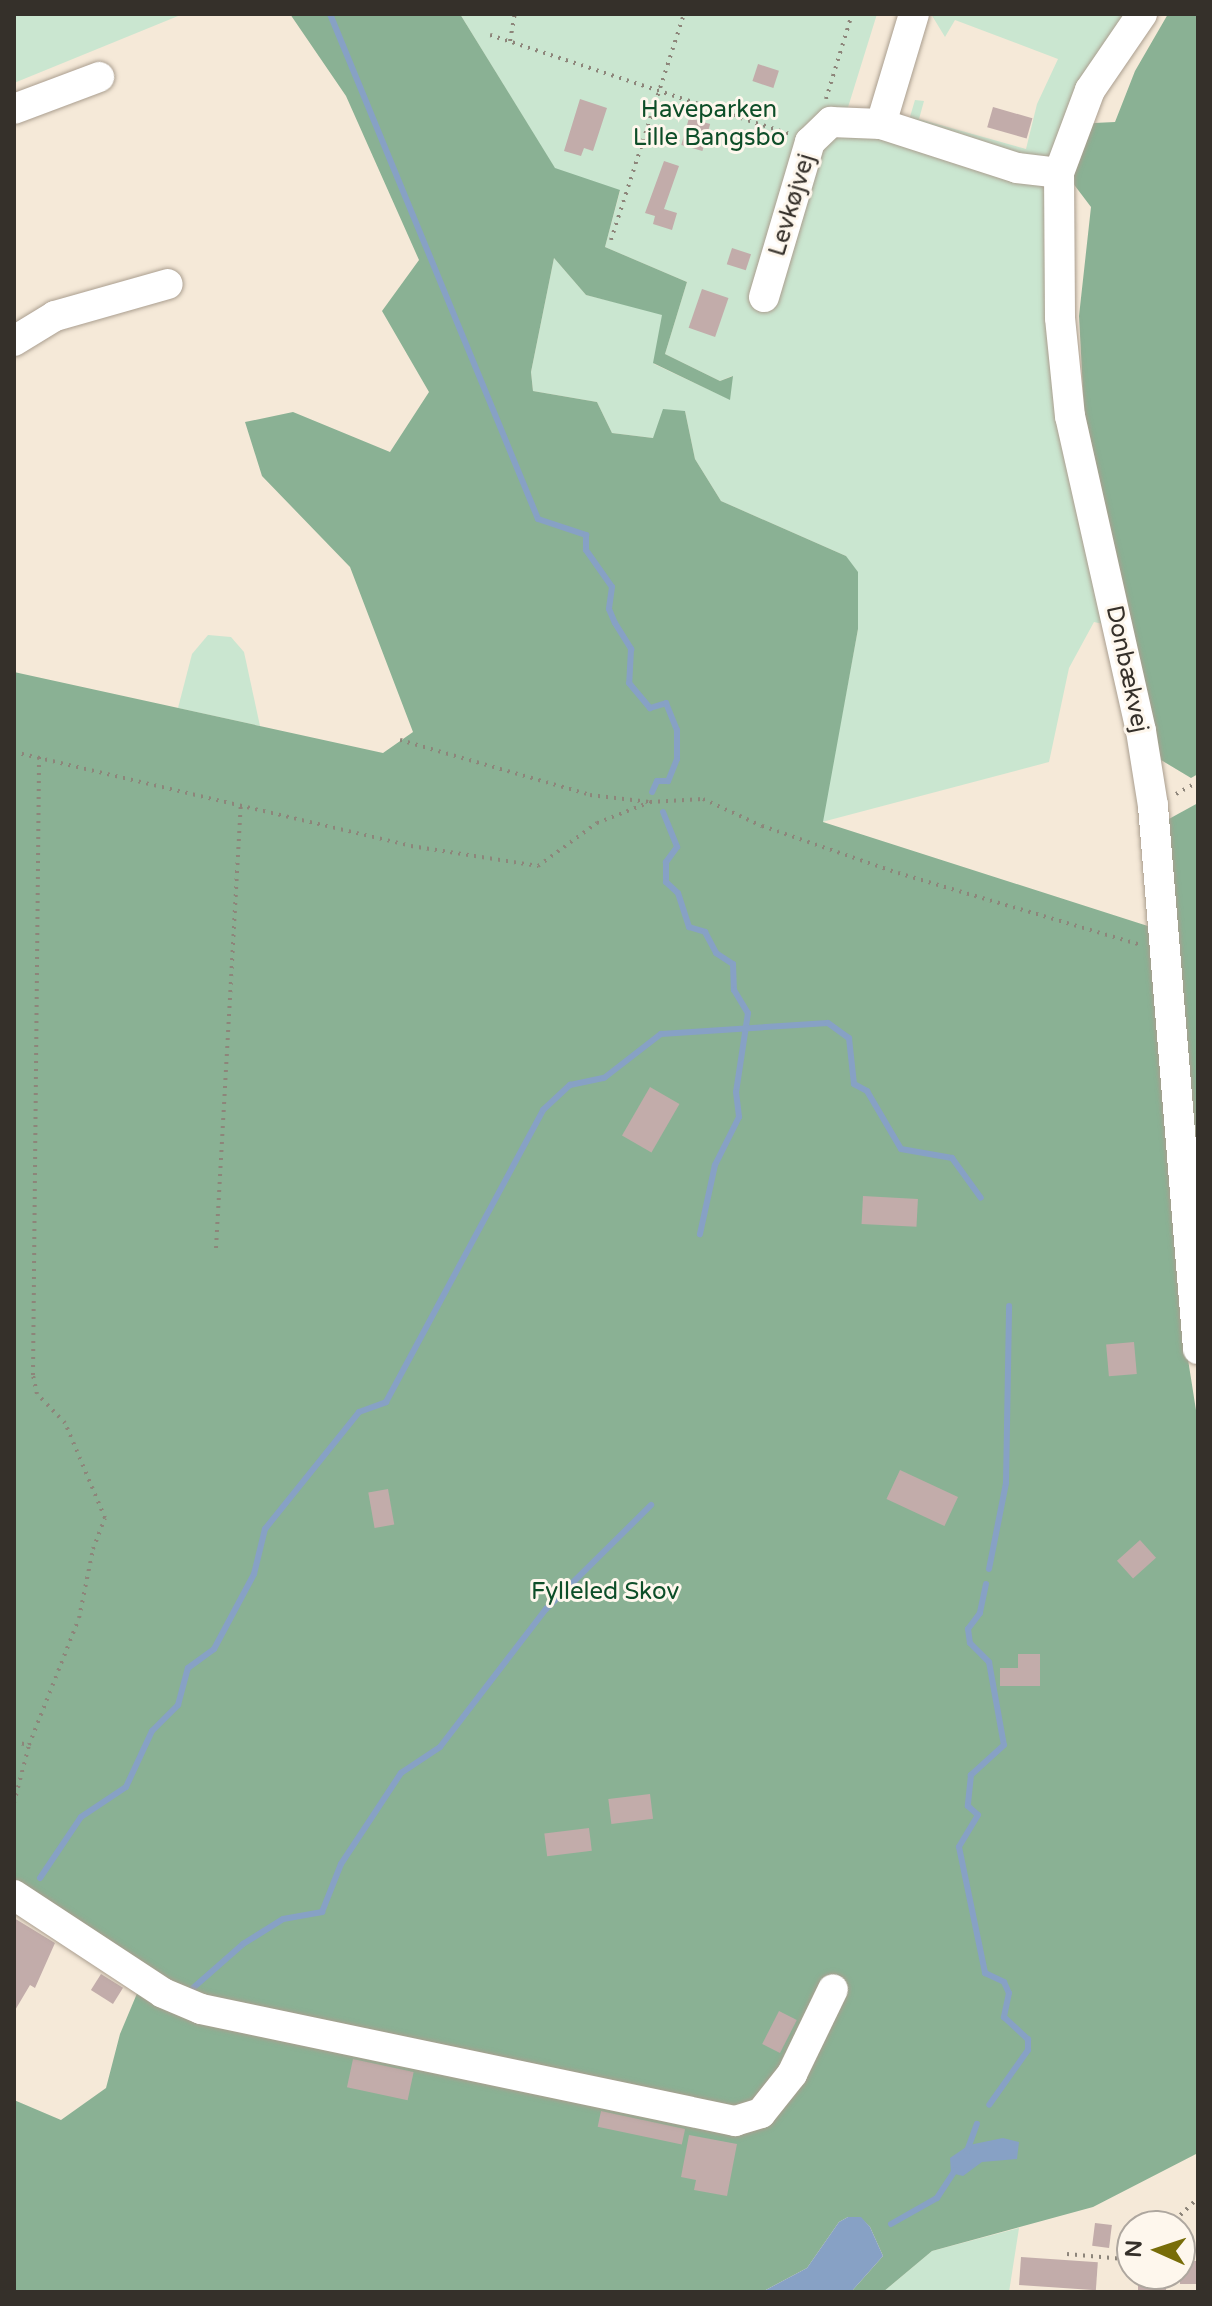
<!DOCTYPE html>
<meta charset="utf-8">
<style>
body{margin:0}
#map{position:relative;width:1212px;height:2306px;overflow:hidden;background:#f5e9d8;font-family:"Varela Round",sans-serif}
div>[style]{position:absolute}
.green>*{inset:0;background:#cae6d0}
.forest>*{inset:0;background:#8ab194}
.water>*{inset:0;background:#87a1c5}
.stream>*{height:6px;margin:-3px;padding:0 3px;transform-origin:3px;border-radius:3px;background:#87a1c5}
.building>*{inset:0;background:#c2acaa;transform-origin:0 0}
.path>*{height:4px;margin-top:-2px;transform-origin:0;background:repeating-linear-gradient(90deg,#8d857a 0 2px,transparent 0 8px)}
.roads{filter:drop-shadow(0 0 2px #aa9e8f) drop-shadow(0 0 2px #aa9e8f)}
.minor>*{height:30px;margin:-15px;padding:0 15px;transform-origin:15px;border-radius:15px;background:#fff}
span{translate:-50% -50%;white-space:nowrap;text-align:center;line-height:1.15;-webkit-text-stroke:6px #fef7ed;paint-order:stroke}
.park-label{font-size:24px;color:#0d4e28}
.street-label{font-size:24px;color:#35302a}
.frame{position:absolute;inset:0;border:16px solid #35302a;pointer-events:none}
.north{position:absolute;left:1116px;top:2210px;width:80px;height:80px;box-sizing:border-box;background:#fef7ed;border:2px solid #aea79f;border-radius:50%;rotate:273deg;font-size:22px;font-weight:700;line-height:32px;text-align:center;color:#35302a}
.north::after{content:'';display:block;margin:auto;width:28px;height:36px;background:#786d09;clip-path:polygon(50% 0,100% 100%,50% 72%,0 100%)}
</style>
<div id="map">
<div class="green">
<i style="clip-path:polygon(14px 14px,183px 14px,14px 83px)"></i>
<i style="clip-path:polygon(460px 14px,877px 14px,845px 117px,904px 137px,915px 100px,924px 101px,919px 119px,1026px 149px,1037px 104px,1058px 59px,955px 20px,945px 37px,931px 14px,1126px 14px,1049px 178px,1044px 241px,1048px 320px,1108px 625px,1094px 622px,1069px 668px,1049px 762px,822px 822px,858px 629px,846px 556px,721px 501px,695px 459px,685px 411px,653px 438px,612px 433px,597px 402px,533px 391px,531px 372px,554px 258px,586px 295px,663px 314px,654px 364px,729px 399px,732px 376px,720px 381px,665px 354px,687px 282px,605px 247px,620px 191px,555px 169px)"></i>
<i style="clip-path:polygon(208px 635px,231px 637px,244px 652px,260px 726px,178px 708px,192px 654px)"></i>
<i style="clip-path:polygon(1019px 2228px,1009px 2292px,883px 2292px,932px 2251px)"></i>
</div>
<div class="forest">
<i style="clip-path:polygon(290px 14px,460px 14px,555px 168px,620px 190px,605px 247px,687px 282px,665px 354px,720px 381px,733px 376px,730px 400px,653px 363px,662px 315px,586px 295px,554px 258px,531px 372px,533px 391px,597px 402px,612px 433px,653px 438px,663px 409px,685px 411px,695px 459px,721px 501px,846px 556px,858px 572px,858px 629px,823px 822px,1154px 928px,1179px 1302px,1198px 1423px,1198px 2153px,1093px 2207px,932px 2251px,883px 2292px,851px 2292px,883px 2256px,870px 2227px,861px 2218px,848px 2217px,839px 2222px,807px 2268px,762px 2292px,14px 2292px,14px 2100px,61px 2120px,106px 2088px,120px 2034px,146px 1972px,14px 1880px,14px 672px,383px 753px,413px 732px,350px 567px,262px 476px,245px 422px,293px 412px,390px 452px,429px 392px,382px 311px,419px 260px,346px 96px)"></i>
<i style="clip-path:polygon(1168px 14px,1198px 14px,1198px 774px,1191px 778px,1161px 760px,1084px 410px,1079px 316px,1091px 207px,1066px 174px,1073px 124px,1115px 122px,1135px 71px)"></i>
<i style="clip-path:polygon(1198px 803px,1198px 1176px,1167px 820px)"></i>
</div>
<div class="water">
<i style="clip-path:polygon(1003px 2138px,1019px 2142px,1017px 2159px,982px 2162px,963px 2176px,951px 2173px,950px 2158px,969px 2145px)"></i>
<i style="clip-path:polygon(848px 2217px,861px 2217px,870px 2227px,883px 2256px,851px 2292px,762px 2292px,807px 2268px,839px 2222px)"></i>
</div>
<div class="stream">
<i style="left:330px;top:14px;width:546px;rotate:67.61deg"></i>
<i style="left:538px;top:519px;width:51px;rotate:18.4deg"></i>
<i style="left:586px;top:535px;width:15px;rotate:90deg"></i>
<i style="left:586px;top:550px;width:45px;rotate:54.9deg"></i>
<i style="left:612px;top:587px;width:22px;rotate:98deg"></i>
<i style="left:609px;top:609px;width:15px;rotate:67deg"></i>
<i style="left:615px;top:623px;width:31px;rotate:58deg"></i>
<i style="left:631px;top:649px;width:34px;rotate:93deg"></i>
<i style="left:629px;top:683px;width:33px;rotate:50deg"></i>
<i style="left:650px;top:708px;width:17px;rotate:-17deg"></i>
<i style="left:666px;top:703px;width:29px;rotate:68deg"></i>
<i style="left:677px;top:730px;width:29px;rotate:90deg"></i>
<i style="left:677px;top:759px;width:24px;rotate:112deg"></i>
<i style="left:668px;top:781px;width:11px;rotate:180deg"></i>
<i style="left:657px;top:781px;width:12px;rotate:114deg"></i>
<i style="left:663px;top:812px;width:38px;rotate:68deg"></i>
<i style="left:677px;top:847px;width:19px;rotate:126deg"></i>
<i style="left:666px;top:862px;width:20px;rotate:90deg"></i>
<i style="left:666px;top:882px;width:16px;rotate:43deg"></i>
<i style="left:678px;top:893px;width:36px;rotate:72deg"></i>
<i style="left:689px;top:927px;width:17px;rotate:17deg"></i>
<i style="left:705px;top:932px;width:24px;rotate:62deg"></i>
<i style="left:716px;top:953px;width:20px;rotate:33deg"></i>
<i style="left:733px;top:964px;width:26px;rotate:88deg"></i>
<i style="left:734px;top:990px;width:27px;rotate:59deg"></i>
<i style="left:748px;top:1013px;width:80px;rotate:98.6deg"></i>
<i style="left:736px;top:1092px;width:25px;rotate:83deg"></i>
<i style="left:739px;top:1117px;width:54px;rotate:116.6deg"></i>
<i style="left:715px;top:1165px;width:71px;rotate:102.3deg"></i>
<i style="left:989px;top:1569px;width:88px;rotate:-78.8deg"></i>
<i style="left:1006px;top:1483px;width:177px;rotate:-89deg"></i>
<i style="left:986px;top:1584px;width:30px;rotate:102deg"></i>
<i style="left:980px;top:1613px;width:20px;rotate:127deg"></i>
<i style="left:968px;top:1629px;width:14px;rotate:82deg"></i>
<i style="left:970px;top:1643px;width:27px;rotate:45deg"></i>
<i style="left:989px;top:1662px;width:84px;rotate:79.8deg"></i>
<i style="left:1004px;top:1745px;width:45px;rotate:137.7deg"></i>
<i style="left:971px;top:1775px;width:31px;rotate:96deg"></i>
<i style="left:968px;top:1806px;width:13px;rotate:42deg"></i>
<i style="left:978px;top:1815px;width:37px;rotate:121deg"></i>
<i style="left:959px;top:1847px;width:129px;rotate:78.3deg"></i>
<i style="left:985px;top:1973px;width:21px;rotate:25deg"></i>
<i style="left:1004px;top:1982px;width:12px;rotate:66deg"></i>
<i style="left:1009px;top:1993px;width:25px;rotate:102deg"></i>
<i style="left:1004px;top:2017px;width:33px;rotate:43deg"></i>
<i style="left:1028px;top:2039px;width:11px;rotate:90deg"></i>
<i style="left:1028px;top:2050px;width:67px;rotate:125.3deg"></i>
<i style="left:40px;top:1878px;width:73px;rotate:-56.1deg"></i>
<i style="left:81px;top:1817px;width:54px;rotate:-33.7deg"></i>
<i style="left:126px;top:1787px;width:62px;rotate:-65.1deg"></i>
<i style="left:152px;top:1731px;width:37px;rotate:-45deg"></i>
<i style="left:178px;top:1705px;width:38px;rotate:-75deg"></i>
<i style="left:188px;top:1668px;width:32px;rotate:-36deg"></i>
<i style="left:214px;top:1649px;width:85px;rotate:-61.9deg"></i>
<i style="left:254px;top:1574px;width:46px;rotate:-76.3deg"></i>
<i style="left:265px;top:1529px;width:150px;rotate:-51.2deg"></i>
<i style="left:359px;top:1412px;width:29px;rotate:-20deg"></i>
<i style="left:386px;top:1402px;width:332px;rotate:-61.7deg"></i>
<i style="left:543px;top:1110px;width:37px;rotate:-43deg"></i>
<i style="left:570px;top:1085px;width:35px;rotate:-12deg"></i>
<i style="left:604px;top:1078px;width:72px;rotate:-37.7deg"></i>
<i style="left:661px;top:1034px;width:167px;rotate:-3.8deg"></i>
<i style="left:828px;top:1023px;width:26px;rotate:36deg"></i>
<i style="left:849px;top:1038px;width:46px;rotate:83.8deg"></i>
<i style="left:854px;top:1084px;width:15px;rotate:28deg"></i>
<i style="left:867px;top:1091px;width:67px;rotate:59.6deg"></i>
<i style="left:901px;top:1149px;width:52px;rotate:10deg"></i>
<i style="left:952px;top:1158px;width:49px;rotate:54.1deg"></i>
<i style="left:193px;top:1988px;width:67px;rotate:-41.3deg"></i>
<i style="left:243px;top:1944px;width:47px;rotate:-32deg"></i>
<i style="left:283px;top:1919px;width:40px;rotate:-10deg"></i>
<i style="left:322px;top:1912px;width:52px;rotate:-68.4deg"></i>
<i style="left:341px;top:1864px;width:109px;rotate:-56.6deg"></i>
<i style="left:401px;top:1773px;width:47px;rotate:-33.7deg"></i>
<i style="left:440px;top:1747px;width:174px;rotate:-52.5deg"></i>
<i style="left:546px;top:1609px;width:148px;rotate:-44.7deg"></i>
<i style="left:967px;top:2151px;width:29px;rotate:-70deg"></i>
<i style="left:891px;top:2224px;width:53px;rotate:-29.5deg"></i>
<i style="left:937px;top:2198px;width:33px;rotate:-57deg"></i>
</div>
<div class="building">
<i style="left:758px;top:64px;width:22px;height:18px;rotate:18deg"></i>
<i style="clip-path:polygon(580px 99px,607px 108px,593px 151px,584px 148px,581px 156px,564px 151px)"></i>
<i style="left:993px;top:107px;width:41px;height:21px;rotate:16deg"></i>
<i style="left:689px;top:118px;width:22px;height:28px;rotate:16deg"></i>
<i style="clip-path:polygon(664px 161px,679px 166px,664px 209px,677px 213px,672px 230px,653px 224px,655px 216px,645px 213px)"></i>
<i style="left:732px;top:248px;width:20px;height:17px;rotate:18deg"></i>
<i style="left:702px;top:289px;width:28px;height:41px;rotate:19deg"></i>
<i style="left:650px;top:1087px;width:34px;height:56px;rotate:30deg"></i>
<i style="left:863px;top:1196px;width:55px;height:28px;rotate:3deg"></i>
<i style="left:1134px;top:1342px;width:32px;height:28px;rotate:85deg"></i>
<i style="left:900px;top:1470px;width:64px;height:32px;rotate:25deg"></i>
<i style="left:388px;top:1489px;width:36px;height:20px;rotate:80deg"></i>
<i style="left:1140px;top:1540px;width:24px;height:31px;rotate:48deg"></i>
<i style="clip-path:polygon(1018px 1654px,1040px 1654px,1040px 1686px,1000px 1686px,1000px 1668px,1018px 1668px)"></i>
<i style="left:650px;top:1794px;width:25px;height:42px;rotate:83deg"></i>
<i style="left:589px;top:1828px;width:23px;height:45px;rotate:83deg"></i>
<i style="clip-path:polygon(14px 1918px,55px 1943px,35px 1988px,30px 1985px,14px 2012px)"></i>
<i style="left:101px;top:1974px;width:26px;height:19px;rotate:32deg"></i>
<i style="left:779px;top:2011px;width:20px;height:37px;rotate:27deg"></i>
<i style="left:353px;top:2059px;width:62px;height:29px;rotate:12deg"></i>
<i style="left:601px;top:2111px;width:86px;height:16px;rotate:12deg"></i>
<i style="clip-path:polygon(689px 2135px,737px 2144px,727px 2196px,694px 2190px,696px 2180px,681px 2177px)"></i>
<i style="left:1095px;top:2223px;width:17px;height:23px;rotate:7deg"></i>
<i style="left:1021px;top:2257px;width:77px;height:28px;rotate:4deg"></i>
<i style="left:1198px;top:2261px;width:23px;height:18px;rotate:90deg"></i>
<i style="left:1138px;top:2274px;width:28px;height:18px"></i>
</div>
<div class="path">
<i style="left:490px;top:35px;width:315px;rotate:18.3deg"></i>
<i style="left:510px;top:41px;width:27px;rotate:-80deg"></i>
<i style="left:826px;top:99px;width:89px;rotate:-73deg"></i>
<i style="left:611px;top:240px;width:237px;rotate:-72.1deg"></i>
<i style="left:400px;top:740px;width:198px;rotate:16.1deg"></i>
<i style="left:590px;top:795px;width:60px;rotate:6.7deg"></i>
<i style="left:14px;top:752px;width:408px;rotate:13.3deg"></i>
<i style="left:411px;top:846px;width:129px;rotate:8.9deg"></i>
<i style="left:538px;top:866px;width:73px;rotate:-36.1deg"></i>
<i style="left:597px;top:823px;width:57px;rotate:-21.6deg"></i>
<i style="left:650px;top:802px;width:53px;rotate:-3.2deg"></i>
<i style="left:703px;top:799px;width:65px;rotate:24.6deg"></i>
<i style="left:762px;top:826px;width:144px;rotate:19.1deg"></i>
<i style="left:898px;top:873px;width:253px;rotate:16.5deg"></i>
<i style="left:1176px;top:794px;width:25px;rotate:-29deg"></i>
<i style="left:216px;top:1248px;width:444px;rotate:-86.8deg"></i>
<i style="left:14px;top:1742px;width:15px;rotate:11deg"></i>
<i style="left:14px;top:1803px;width:60px;rotate:-75.5deg"></i>
<i style="left:29px;top:1745px;width:136px;rotate:-68.5deg"></i>
<i style="left:79px;top:1618px;width:70px;rotate:-78.5deg"></i>
<i style="left:93px;top:1549px;width:33px;rotate:-69deg"></i>
<i style="left:105px;top:1518px;width:103px;rotate:-112.8deg"></i>
<i style="left:65px;top:1423px;width:40px;rotate:-134deg"></i>
<i style="left:37px;top:1394px;width:19px;rotate:-102deg"></i>
<i style="left:33px;top:1375px;width:618px;rotate:-89.44deg"></i>
<i style="left:1169px;top:2226px;width:40px;rotate:-44deg"></i>
<i style="left:1067px;top:2254px;width:57px;rotate:5deg"></i>
<i style="left:1124px;top:2259px;width:9px;rotate:-32deg"></i>
</div>
<div class="roads">
<div class="minor">
<i style="left:914px;top:14px;width:115px;rotate:106.7deg"></i>
<i style="left:881px;top:124px;width:143px;rotate:17.9deg"></i>
<i style="left:1017px;top:168px;width:42px;rotate:6.8deg"></i>
<i style="left:1142px;top:14px;width:92px;rotate:124.4deg"></i>
<i style="left:1090px;top:90px;width:89px;rotate:110.5deg"></i>
<i style="left:1059px;top:173px;width:145px;rotate:89.6deg"></i>
<i style="left:1060px;top:318px;width:99px;rotate:84.2deg"></i>
<i style="left:1070px;top:416px;width:323px;rotate:77.3deg"></i>
<i style="left:1141px;top:731px;width:76px;rotate:80.9deg"></i>
<i style="left:1153px;top:806px;width:545px;rotate:85.26deg"></i>
<i style="left:14px;top:109px;width:91px;rotate:-20.6deg"></i>
<i style="left:764px;top:297px;width:162px;rotate:-73.5deg"></i>
<i style="left:810px;top:142px;width:29px;rotate:-44deg"></i>
<i style="left:831px;top:122px;width:50px;rotate:2.3deg"></i>
<i style="left:14px;top:341px;width:48px;rotate:-31.4deg"></i>
<i style="left:55px;top:316px;width:117px;rotate:-15.8deg"></i>
<i style="left:14px;top:1895px;width:178px;rotate:33.3deg"></i>
<i style="left:163px;top:1993px;width:41px;rotate:22.8deg"></i>
<i style="left:201px;top:2009px;width:546px;rotate:11.85deg"></i>
<i style="left:735px;top:2121px;width:27px;rotate:-17deg"></i>
<i style="left:761px;top:2113px;width:50px;rotate:-51.5deg"></i>
<i style="left:792px;top:2074px;width:94px;rotate:-64.2deg"></i>
</div>
</div>
<div class="park-label">
<span style="left:709px;top:124px">Haveparken<br>Lille Bangsbo</span>
<span style="left:605px;top:1592px">Fylleled Skov</span>
</div>
<div class="street-label">
<span style="left:792px;top:205px;rotate:-73deg">Levkøjvej</span>
<span style="left:1127px;top:669px;rotate:78deg">Donbækvej</span>
</div>
<div class="frame"></div>
<div class="north">N</div>
</div>
